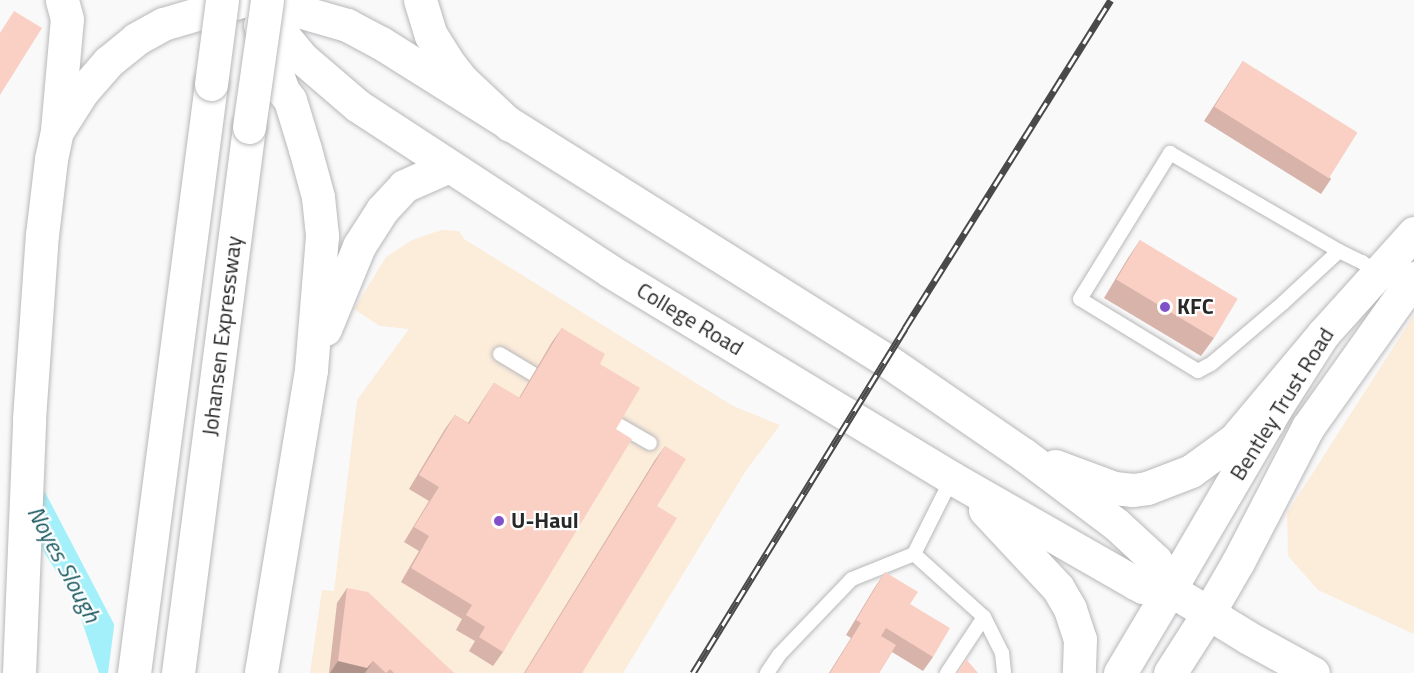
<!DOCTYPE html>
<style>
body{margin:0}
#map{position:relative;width:1414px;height:673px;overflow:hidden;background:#f9f9fa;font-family:"Titillium Web",sans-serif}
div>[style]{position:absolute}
.commercial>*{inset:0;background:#fcecda}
.water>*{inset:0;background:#a4f0fa}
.pier>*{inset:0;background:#f9f9fa}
.roads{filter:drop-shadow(0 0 2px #b8b8ba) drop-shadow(0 0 2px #b8b8ba)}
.lane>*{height:14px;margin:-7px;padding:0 7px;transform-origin:7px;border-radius:7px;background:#fff}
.secondary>*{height:33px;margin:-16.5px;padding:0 16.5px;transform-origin:16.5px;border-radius:16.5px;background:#fff}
.primary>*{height:33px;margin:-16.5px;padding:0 16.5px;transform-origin:16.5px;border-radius:16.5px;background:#fff}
.highway>*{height:33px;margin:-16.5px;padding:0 16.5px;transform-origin:16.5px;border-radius:16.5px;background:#fff}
.rail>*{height:7px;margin-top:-3.5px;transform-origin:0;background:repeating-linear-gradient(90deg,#fff 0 14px,#49494a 0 28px);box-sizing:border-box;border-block:2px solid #49494a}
.bridges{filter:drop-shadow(0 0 2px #b8b8ba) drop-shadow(0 0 2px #b8b8ba)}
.highway-bridge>*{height:33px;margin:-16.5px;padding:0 16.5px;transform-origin:16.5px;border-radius:16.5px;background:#fff}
.wall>*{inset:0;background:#d7b3a9}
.shaded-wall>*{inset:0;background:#af9289}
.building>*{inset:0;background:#fad0c4;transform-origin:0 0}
.dots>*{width:16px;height:16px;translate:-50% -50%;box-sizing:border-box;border:3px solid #fff;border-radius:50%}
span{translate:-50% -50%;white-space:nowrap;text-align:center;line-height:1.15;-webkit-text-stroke:4.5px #fff;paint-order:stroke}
.poi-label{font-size:22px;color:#282829;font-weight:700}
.left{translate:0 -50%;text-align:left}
.street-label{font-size:22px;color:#282829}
.water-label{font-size:24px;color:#19585f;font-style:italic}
</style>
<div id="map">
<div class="commercial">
<i style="clip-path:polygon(441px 230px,459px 231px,464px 239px,733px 406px,780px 425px,745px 472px,623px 673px,310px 673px,322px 590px,334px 591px,357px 400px,409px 329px,380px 326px,354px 309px,386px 257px,412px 240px)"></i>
<i style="clip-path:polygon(1414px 315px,1414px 634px,1318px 590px,1288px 556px,1287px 513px)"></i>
</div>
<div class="water">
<i style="clip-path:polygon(0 423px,46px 494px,116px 628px,157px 673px,99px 673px,76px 603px,44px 552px,0 469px)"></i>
</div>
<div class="pier">
<i style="clip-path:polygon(0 420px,40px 479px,37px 544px,0 475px)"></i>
<i style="clip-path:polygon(115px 619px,119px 627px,160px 673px,108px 673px)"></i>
</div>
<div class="roads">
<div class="lane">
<i style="left:1339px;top:251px;width:76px;rotate:137.1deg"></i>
<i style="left:1283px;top:303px;width:94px;rotate:139.7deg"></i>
<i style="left:1211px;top:364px;width:15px;rotate:152deg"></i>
<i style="left:1198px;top:371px;width:138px;rotate:-148.6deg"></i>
<i style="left:1080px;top:299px;width:172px;rotate:-58.3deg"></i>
<i style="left:1170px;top:153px;width:195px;rotate:30.1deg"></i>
<i style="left:1339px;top:251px;width:25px;rotate:26deg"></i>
<i style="left:1362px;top:262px;width:19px;rotate:36deg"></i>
<i style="left:500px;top:354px;width:39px;rotate:31deg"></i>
<i style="left:617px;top:424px;width:38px;rotate:30deg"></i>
<i style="left:914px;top:554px;width:94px;rotate:42deg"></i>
<i style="left:984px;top:617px;width:40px;rotate:63.4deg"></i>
<i style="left:1002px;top:653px;width:20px;rotate:84deg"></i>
<i style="left:767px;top:673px;width:22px;rotate:-56deg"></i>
<i style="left:779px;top:655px;width:105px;rotate:-46.2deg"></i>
<i style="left:852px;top:579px;width:67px;rotate:-22deg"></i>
<i style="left:914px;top:554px;width:85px;rotate:-63.4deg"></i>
<i style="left:947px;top:673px;width:67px;rotate:-56.5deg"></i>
</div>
<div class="secondary">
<i style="left:1170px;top:589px;width:208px;rotate:-59.7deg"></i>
<i style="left:1275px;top:409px;width:89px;rotate:-57.4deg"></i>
<i style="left:1323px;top:334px;width:136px;rotate:-48deg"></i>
<i style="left:1209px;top:612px;width:58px;rotate:-59.9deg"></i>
<i style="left:1238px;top:562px;width:152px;rotate:-62.6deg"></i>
<i style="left:1308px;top:427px;width:183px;rotate:-54.6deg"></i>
</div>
<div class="primary">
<i style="left:254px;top:0;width:75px;rotate:50.4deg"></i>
<i style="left:302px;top:58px;width:74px;rotate:40.6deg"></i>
<i style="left:358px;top:106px;width:301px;rotate:33.2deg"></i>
<i style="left:610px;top:271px;width:400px;rotate:31.2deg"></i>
<i style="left:952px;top:478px;width:211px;rotate:29.8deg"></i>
<i style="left:1135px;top:583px;width:9px;rotate:27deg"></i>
<i style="left:1143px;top:587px;width:18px;rotate:-9deg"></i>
<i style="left:1161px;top:584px;width:101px;rotate:31.6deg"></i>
<i style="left:1247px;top:637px;width:75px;rotate:28.6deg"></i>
<i style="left:260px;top:0;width:91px;rotate:16deg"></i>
<i style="left:347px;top:25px;width:38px;rotate:28deg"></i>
<i style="left:381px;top:43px;width:596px;rotate:32.12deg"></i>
<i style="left:886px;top:360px;width:166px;rotate:34.5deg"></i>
<i style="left:1023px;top:454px;width:116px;rotate:37deg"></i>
<i style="left:1116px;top:524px;width:54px;rotate:42.8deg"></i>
<i style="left:1156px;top:561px;width:24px;rotate:78deg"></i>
<i style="left:1055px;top:466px;width:63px;rotate:20.4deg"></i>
<i style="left:1114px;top:488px;width:19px;rotate:6deg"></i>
<i style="left:1133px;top:490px;width:14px;rotate:-8deg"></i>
<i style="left:1147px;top:488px;width:47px;rotate:-21.1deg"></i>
<i style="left:1191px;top:471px;width:54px;rotate:-36deg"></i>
<i style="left:1235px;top:439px;width:137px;rotate:-50deg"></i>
<i style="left:985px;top:510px;width:107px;rotate:46.9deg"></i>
<i style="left:1058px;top:588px;width:24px;rotate:60deg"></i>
<i style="left:1070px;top:609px;width:32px;rotate:72deg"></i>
<i style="left:1080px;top:639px;width:34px;rotate:92deg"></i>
<i style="left:1120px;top:673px;width:98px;rotate:-59.2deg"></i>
<i style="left:1170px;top:673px;width:72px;rotate:-57.4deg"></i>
</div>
<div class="highway">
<i style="left:420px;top:0;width:37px;rotate:73deg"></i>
<i style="left:431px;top:35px;width:31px;rotate:58deg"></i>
<i style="left:447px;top:61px;width:24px;rotate:52deg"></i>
<i style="left:462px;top:80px;width:66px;rotate:43.2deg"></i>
<i style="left:260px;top:25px;width:70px;rotate:70.8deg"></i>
<i style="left:283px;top:91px;width:11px;rotate:52deg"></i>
<i style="left:290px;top:100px;width:51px;rotate:73deg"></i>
<i style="left:305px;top:149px;width:50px;rotate:74.8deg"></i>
<i style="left:318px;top:197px;width:39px;rotate:84deg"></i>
<i style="left:322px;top:236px;width:134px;rotate:94.7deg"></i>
<i style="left:311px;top:370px;width:307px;rotate:99.4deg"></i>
<i style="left:59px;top:128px;width:43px;rotate:-57.4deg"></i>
<i style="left:82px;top:92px;width:40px;rotate:-49deg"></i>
<i style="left:108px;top:62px;width:36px;rotate:-39deg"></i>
<i style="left:136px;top:39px;width:31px;rotate:-29deg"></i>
<i style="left:163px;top:24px;width:85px;rotate:-16.3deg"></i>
<i style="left:325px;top:329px;width:90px;rotate:-67.7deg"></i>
<i style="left:359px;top:246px;width:43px;rotate:-57.4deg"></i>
<i style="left:382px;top:210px;width:33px;rotate:-47deg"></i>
<i style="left:404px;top:186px;width:49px;rotate:-24deg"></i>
<i style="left:19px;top:673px;width:254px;rotate:-87.7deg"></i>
<i style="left:29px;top:419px;width:184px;rotate:-86deg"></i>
<i style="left:42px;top:235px;width:77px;rotate:-83.2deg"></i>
<i style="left:51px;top:159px;width:30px;rotate:-78deg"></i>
<i style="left:57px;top:130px;width:111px;rotate:-84.9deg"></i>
<i style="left:67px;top:19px;width:20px;rotate:-105deg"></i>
<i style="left:134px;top:673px;width:594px;rotate:-82.55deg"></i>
<i style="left:178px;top:673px;width:551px;rotate:-82.59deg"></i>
</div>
</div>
<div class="rail">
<i style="left:693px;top:673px;width:405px;rotate:-58.4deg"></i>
<i style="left:905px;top:328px;width:387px;rotate:-57.9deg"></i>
</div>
<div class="bridges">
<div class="highway-bridge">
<i style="left:211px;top:84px;width:85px;rotate:-82.5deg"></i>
<i style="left:249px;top:127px;width:128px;rotate:-81.9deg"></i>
</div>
</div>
<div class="wall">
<i style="clip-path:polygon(1243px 61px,1331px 179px,1321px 194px,1204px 121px)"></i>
<i style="clip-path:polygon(1140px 240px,1214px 338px,1201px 356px,1104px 298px,1128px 258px)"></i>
<i style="clip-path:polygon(562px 328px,600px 364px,616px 429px,503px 652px,493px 666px,469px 651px,475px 641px,456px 630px,462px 619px,401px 582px,419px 551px,404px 542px,429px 501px,409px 489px,445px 429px,455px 415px,468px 423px,494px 383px,519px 398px,552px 342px)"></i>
<i style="clip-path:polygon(665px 446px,657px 506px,582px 673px,524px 673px,655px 460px)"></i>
<i style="clip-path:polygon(885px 572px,910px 604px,933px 657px,923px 671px,892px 652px,879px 673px,829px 673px,851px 638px,846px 635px,875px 587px)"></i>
<i style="clip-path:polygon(347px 588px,454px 673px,329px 673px,337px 603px)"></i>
</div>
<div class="shaded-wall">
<i style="clip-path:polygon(338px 661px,373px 661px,365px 673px,330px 673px)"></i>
</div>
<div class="building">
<i style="clip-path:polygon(14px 11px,42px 28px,0 95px,0 33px)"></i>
<i style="left:1243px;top:61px;width:135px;height:54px;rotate:32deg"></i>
<i style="left:1140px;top:240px;width:114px;height:46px;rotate:31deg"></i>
<i style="clip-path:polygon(562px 328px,605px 354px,600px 364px,640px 388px,616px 429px,632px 439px,503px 652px,479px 637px,485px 627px,466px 615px,472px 605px,411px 568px,429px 536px,414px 527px,439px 487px,419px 475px,455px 415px,469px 424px,494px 383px,520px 398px)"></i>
<i style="clip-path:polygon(665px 446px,686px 459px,657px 506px,677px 518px,582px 673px,525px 673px)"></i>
<i style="clip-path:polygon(885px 572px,918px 592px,910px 604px,950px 628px,933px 657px,886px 628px,881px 636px,896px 645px,879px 673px,830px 673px,861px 623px,856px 620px)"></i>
<i style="clip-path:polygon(347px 588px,368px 592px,454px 673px,394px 673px,390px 669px,386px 673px,373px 661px,367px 668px,338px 661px)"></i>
<i style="clip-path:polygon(966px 659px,978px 673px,957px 673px)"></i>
</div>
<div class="dots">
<i style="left:1165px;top:307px;background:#8151c9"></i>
<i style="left:499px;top:521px;background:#8151c9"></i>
</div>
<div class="poi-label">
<span class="left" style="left:1177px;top:307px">KFC</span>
<span class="left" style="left:511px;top:521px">U-Haul</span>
</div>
<div class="street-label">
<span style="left:690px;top:319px;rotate:31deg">College Road</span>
<span style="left:222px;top:336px;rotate:-83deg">Johansen Expressway</span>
<span style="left:1282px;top:404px;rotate:-58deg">Bentley Trust Road</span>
</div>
<div class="water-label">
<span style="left:64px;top:564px;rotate:62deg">Noyes Slough</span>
</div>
</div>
